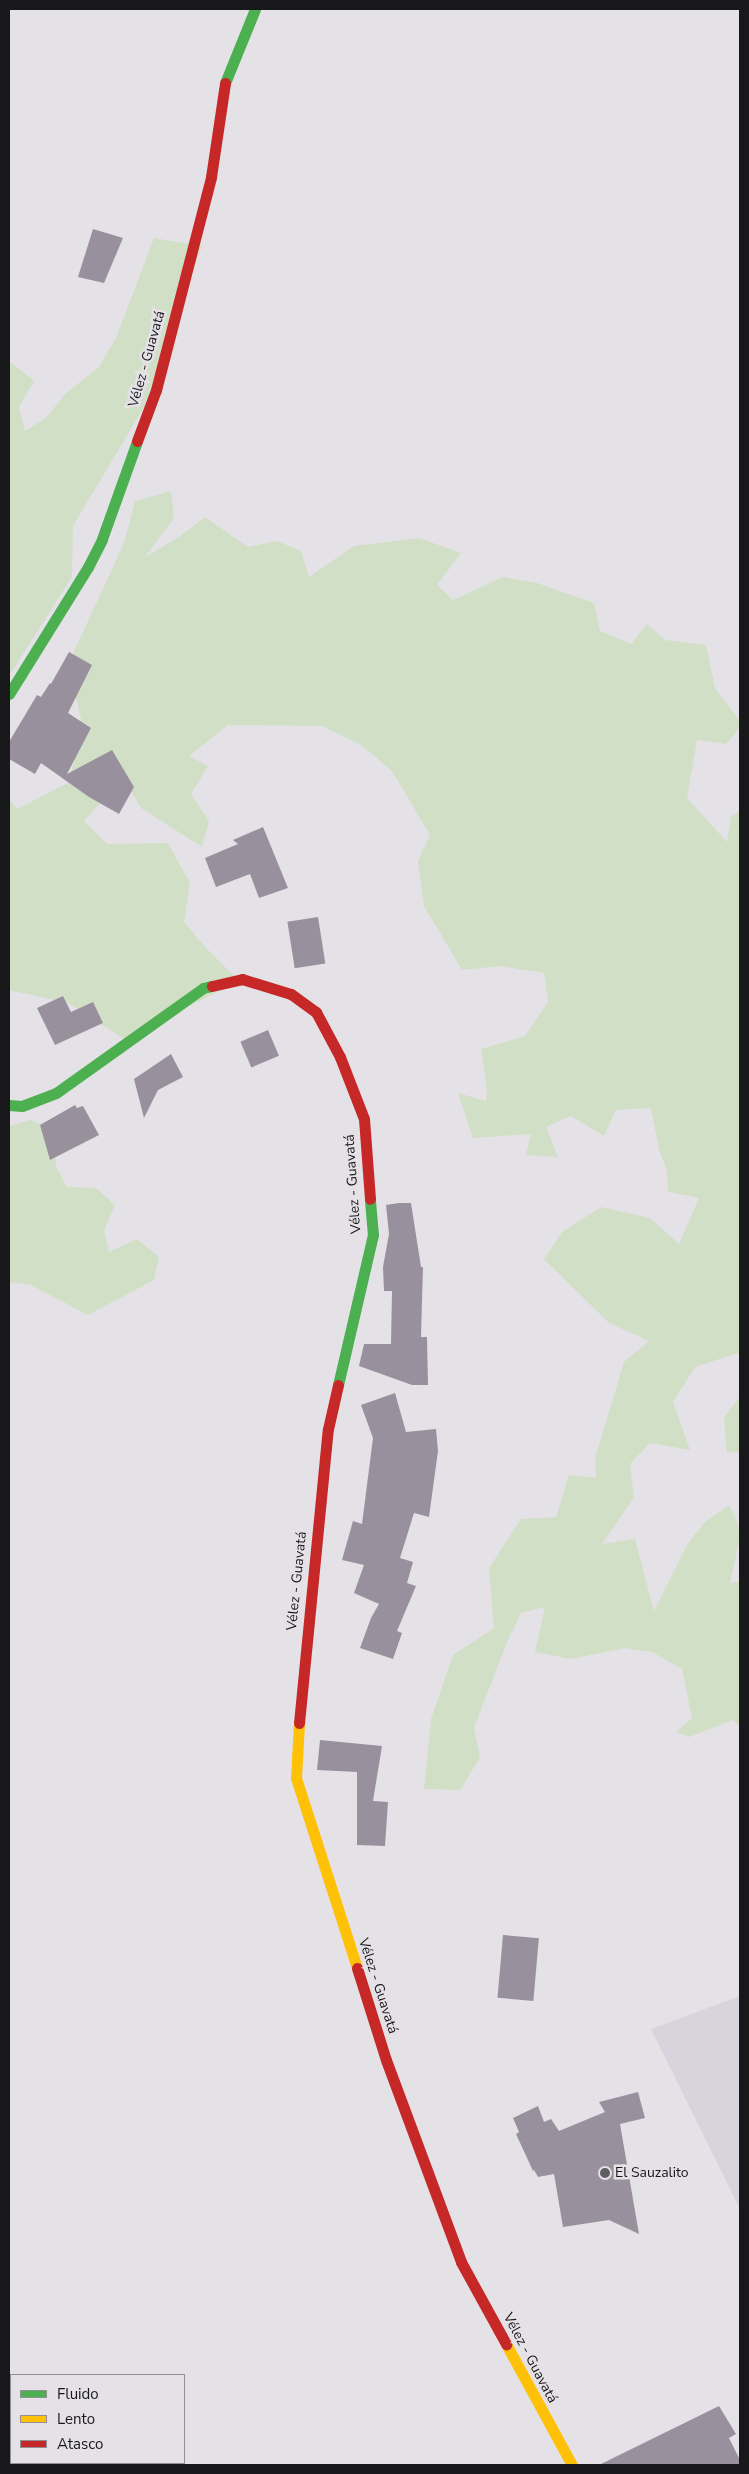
<!DOCTYPE html>
<meta charset="utf-8">
<style>
body{margin:0}
#map{position:relative;width:749px;height:2474px;overflow:hidden;background:#e4e2e6;font-family:"Nunito Sans",sans-serif}
div>[style]{position:absolute}
.built>*{inset:0;background:#d8d3dc}
.green>*{inset:0;background:#d2dfc7}
.building>*{inset:0;background:#99909e;transform-origin:0 0}
.fast>*{height:11px;margin:-5.5px;padding:0 5.5px;transform-origin:5.5px;border-radius:5.5px;background:#4caf50}
.slow>*{height:11px;margin:-5.5px;padding:0 5.5px;transform-origin:5.5px;border-radius:5.5px;background:#ffc107}
.jam>*{height:11px;margin:-5.5px;padding:0 5.5px;transform-origin:5.5px;border-radius:5.5px;background:#c62828}
.dots>*{width:14px;height:14px;translate:-50% -50%;box-sizing:border-box;border:2px solid #e4e1e7;border-radius:50%}
span{translate:-50% -50%;white-space:nowrap;text-align:center;line-height:1.15;-webkit-text-stroke:5px #e4e1e7;paint-order:stroke}
.street-label{font-size:14px;color:#181719}
.poi-label{font-size:14px;color:#181719}
.left{translate:0 -50%;text-align:left}
.frame{position:absolute;inset:0;border:10px solid #181719;pointer-events:none}
.legend{position:absolute;left:10px;top:2374px;width:175px;height:90px;box-sizing:border-box;background:#e4e1e7;border:1px solid #929095;margin:0;padding:6px 9px;list-style:none;font-size:15px;color:#181719}
.legend li{display:flex;align-items:center;gap:10px;height:25px}
.legend b{width:25px;border:1px solid #929095}
</style>
<div id="map">
<div class="built">
<i style="clip-path:polygon(740px 1996px,740px 2209px,651px 2029px)"></i>
</div>
<div class="green">
<i style="clip-path:polygon(154px 238px,202px 246px,144px 407px,73px 526px,72px 577px,9px 676px,9px 361px,34px 381px,19px 407px,25px 431px,46px 418px,65px 394px,99px 367px,116px 338px)"></i>
<i style="clip-path:polygon(171px 491px,174px 518px,145px 557px,179px 537px,205px 517px,248px 547px,277px 541px,301px 551px,309px 577px,354px 546px,419px 538px,461px 553px,437px 585px,453px 600px,503px 577px,537px 583px,594px 603px,600px 631px,631px 644px,647px 624px,665px 640px,706px 645px,715px 688px,740px 721px,740px 727px,726px 744px,697px 740px,687px 798px,727px 842px,731px 816px,740px 811px,740px 1354px,735px 1354px,695px 1367px,673px 1402px,690px 1450px,650px 1443px,630px 1464px,634px 1497px,602px 1544px,635px 1539px,654px 1611px,688px 1543px,705px 1522px,729px 1505px,737px 1521px,740px 1538px,730px 1583px,740px 1581px,740px 1727px,733px 1720px,689px 1737px,676px 1732px,692px 1718px,682px 1669px,652px 1652px,625px 1648px,571px 1659px,535px 1652px,545px 1607px,521px 1613px,507px 1642px,474px 1728px,480px 1758px,460px 1790px,424px 1789px,431px 1719px,453px 1655px,494px 1628px,489px 1568px,521px 1519px,556px 1517px,569px 1475px,596px 1478px,595px 1458px,624px 1362px,649px 1341px,609px 1323px,544px 1259px,562px 1232px,601px 1207px,650px 1218px,679px 1244px,699px 1198px,668px 1192px,667px 1170px,659px 1150px,651px 1108px,616px 1110px,604px 1136px,571px 1116px,546px 1127px,558px 1157px,526px 1155px,531px 1134px,473px 1138px,458px 1093px,486px 1101px,487px 1088px,481px 1049px,525px 1036px,548px 1002px,544px 973px,500px 966px,462px 970px,424px 906px,418px 861px,430px 835px,392px 771px,361px 745px,322px 726px,228px 725px,189px 756px,208px 766px,191px 794px,209px 821px,202px 847px,141px 808px,123px 777px,84px 821px,107px 844px,168px 843px,190px 883px,184px 922px,206px 948px,239px 981px,124px 1039px,68px 1003px,9px 990px,9px 799px,17px 809px,68px 783px,83px 729px,75px 693px,65px 671px,124px 543px,135px 501px)"></i>
<i style="clip-path:polygon(31px 1120px,54px 1130px,56px 1167px,67px 1187px,96px 1188px,115px 1205px,104px 1231px,109px 1252px,137px 1239px,159px 1257px,154px 1280px,88px 1315px,31px 1285px,9px 1282px,9px 1126px)"></i>
<i style="clip-path:polygon(740px 1396px,740px 1452px,727px 1452px,724px 1418px)"></i>
</div>
<div class="building">
<i style="clip-path:polygon(93px 229px,123px 238px,104px 283px,78px 277px)"></i>
<i style="clip-path:polygon(69px 652px,92px 665px,68px 713px,91px 728px,67px 774px,112px 750px,134px 787px,119px 814px,89px 797px,41px 763px,35px 774px,9px 759px,9px 742px,37px 695px,41px 697px,50px 683px,51px 684px)"></i>
<i style="clip-path:polygon(263px 827px,288px 888px,259px 898px,250px 874px,216px 887px,205px 858px,238px 844px,233px 840px)"></i>
<i style="left:318px;top:917px;width:47px;height:31px;rotate:81deg"></i>
<i style="clip-path:polygon(63px 996px,71px 1012px,93px 1002px,103px 1023px,55px 1045px,37px 1008px)"></i>
<i style="left:268px;top:1030px;width:28px;height:30px;rotate:67deg"></i>
<i style="clip-path:polygon(171px 1054px,183px 1077px,158px 1090px,144px 1118px,134px 1079px)"></i>
<i style="clip-path:polygon(75px 1105px,77px 1108px,83px 1106px,99px 1135px,50px 1160px,40px 1125px)"></i>
<i style="clip-path:polygon(399px 1203px,411px 1203px,421px 1267px,423px 1267px,421px 1337px,427px 1337px,428px 1385px,412px 1385px,359px 1366px,364px 1344px,391px 1344px,392px 1291px,384px 1291px,383px 1267px,389px 1234px,386px 1205px)"></i>
<i style="clip-path:polygon(395px 1393px,406px 1432px,436px 1429px,438px 1451px,429px 1517px,414px 1513px,400px 1558px,413px 1562px,407px 1583px,416px 1586px,397px 1631px,402px 1633px,393px 1659px,360px 1648px,371px 1618px,379px 1604px,354px 1593px,364px 1565px,342px 1560px,353px 1521px,362px 1524px,373px 1438px,361px 1405px)"></i>
<i style="clip-path:polygon(320px 1740px,382px 1746px,373px 1801px,388px 1802px,385px 1846px,357px 1845px,357px 1772px,317px 1770px)"></i>
<i style="left:503px;top:1935px;width:36px;height:63px;rotate:5deg"></i>
<i style="clip-path:polygon(638px 2092px,645px 2118px,620px 2124px,639px 2234px,609px 2220px,563px 2227px,554px 2174px,538px 2177px,534px 2170px,533px 2171px,516px 2134px,519px 2132px,513px 2118px,538px 2106px,544px 2122px,551px 2119px,559px 2131px,605px 2112px,599px 2102px)"></i>
<i style="clip-path:polygon(719px 2406px,736px 2434px,729px 2438px,740px 2460px,740px 2465px,599px 2465px)"></i>
</div>
<div class="fast">
<i style="left:225px;top:83px;width:80px;rotate:-67.9deg"></i>
<i style="left:9px;top:694px;width:150px;rotate:-58.1deg"></i>
<i style="left:88px;top:567px;width:31px;rotate:-63deg"></i>
<i style="left:102px;top:539px;width:104px;rotate:-70.3deg"></i>
<i style="left:9px;top:1105px;width:13px;rotate:4deg"></i>
<i style="left:22px;top:1106px;width:36px;rotate:-21deg"></i>
<i style="left:56px;top:1093px;width:181px;rotate:-35.5deg"></i>
<i style="left:203px;top:988px;width:9px;rotate:-13deg"></i>
<i style="left:338px;top:1385px;width:154px;rotate:-76.9deg"></i>
<i style="left:373px;top:1235px;width:36px;rotate:-95deg"></i>
</div>
<div class="slow">
<i style="left:299px;top:1723px;width:55px;rotate:93.1deg"></i>
<i style="left:296px;top:1778px;width:200px;rotate:72.2deg"></i>
<i style="left:506px;top:2344px;width:138px;rotate:61.4deg"></i>
</div>
<div class="jam">
<i style="left:137px;top:441px;width:54px;rotate:-69.6deg"></i>
<i style="left:156px;top:390px;width:220px;rotate:-75.5deg"></i>
<i style="left:211px;top:177px;width:95px;rotate:-81.5deg"></i>
<i style="left:212px;top:986px;width:31px;rotate:-13deg"></i>
<i style="left:242px;top:979px;width:51px;rotate:17deg"></i>
<i style="left:291px;top:994px;width:31px;rotate:36deg"></i>
<i style="left:316px;top:1012px;width:51px;rotate:61.9deg"></i>
<i style="left:340px;top:1057px;width:66px;rotate:68.8deg"></i>
<i style="left:364px;top:1119px;width:80px;rotate:85.7deg"></i>
<i style="left:299px;top:1723px;width:295px;rotate:-84.4deg"></i>
<i style="left:328px;top:1429px;width:45px;rotate:-77.2deg"></i>
<i style="left:357px;top:1968px;width:96px;rotate:72.5deg"></i>
<i style="left:386px;top:2060px;width:215px;rotate:69.6deg"></i>
<i style="left:461px;top:2262px;width:94px;rotate:61.2deg"></i>
</div>
<div class="dots">
<i style="left:605px;top:2173px;background:#5f5e61"></i>
</div>
<div class="street-label">
<span style="left:147px;top:359px;rotate:-74deg">Vélez - Guavatá</span>
<span style="left:353px;top:1184px;rotate:-94deg">Vélez - Guavatá</span>
<span style="left:297px;top:1581px;rotate:-84deg">Vélez - Guavatá</span>
<span style="left:378px;top:1986px;rotate:72deg">Vélez - Guavatá</span>
<span style="left:530px;top:2358px;rotate:62deg">Vélez - Guavatá</span>
</div>
<div class="poi-label">
<span class="left" style="left:615px;top:2173px">El Sauzalito</span>
</div>
<div class="frame"></div>
<ul class="legend">
<li><b style="height:6px;background:#4caf50"></b>Fluido</li>
<li><b style="height:6px;background:#ffc107"></b>Lento</li>
<li><b style="height:6px;background:#c62828"></b>Atasco</li>
</ul>
</div>
